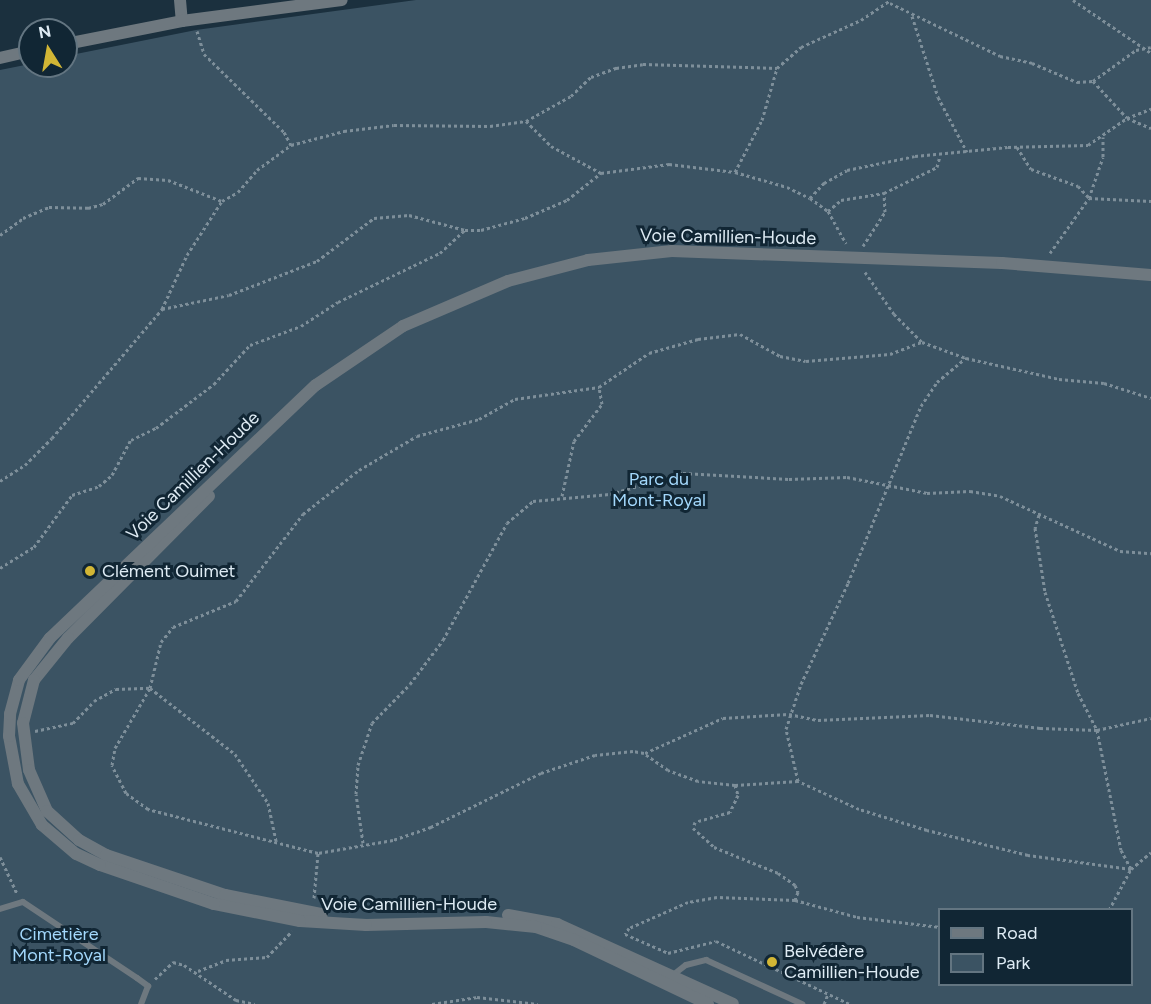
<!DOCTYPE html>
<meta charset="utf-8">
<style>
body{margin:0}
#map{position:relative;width:1151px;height:1004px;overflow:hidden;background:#1b303e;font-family:Figtree,sans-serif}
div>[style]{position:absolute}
.green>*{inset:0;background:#3b5363}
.path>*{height:3px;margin-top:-1.5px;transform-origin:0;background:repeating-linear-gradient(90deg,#7e8f9a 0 3px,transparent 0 6px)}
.service>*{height:6px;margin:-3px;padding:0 3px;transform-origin:3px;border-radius:3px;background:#6e787f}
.minor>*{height:12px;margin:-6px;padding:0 6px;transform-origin:6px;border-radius:6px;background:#6e787f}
.tertiary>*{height:12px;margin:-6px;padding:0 6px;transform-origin:6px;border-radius:6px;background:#6e787f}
.dots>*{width:16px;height:16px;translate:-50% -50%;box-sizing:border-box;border:3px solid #112634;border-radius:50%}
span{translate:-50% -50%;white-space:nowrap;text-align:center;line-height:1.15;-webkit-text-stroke:6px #112634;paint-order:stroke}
.street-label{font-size:18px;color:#deebf4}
.park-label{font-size:18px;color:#a3d8fc}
.poi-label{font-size:18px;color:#deebf4}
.left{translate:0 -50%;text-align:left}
.legend{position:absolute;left:938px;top:908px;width:195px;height:78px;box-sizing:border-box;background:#112634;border:2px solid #637581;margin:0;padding:8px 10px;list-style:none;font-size:18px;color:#deebf4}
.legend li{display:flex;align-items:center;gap:12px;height:30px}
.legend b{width:30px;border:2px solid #637581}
.north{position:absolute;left:18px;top:18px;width:60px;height:60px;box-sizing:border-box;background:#112634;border:2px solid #637581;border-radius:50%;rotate:349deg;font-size:16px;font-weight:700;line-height:24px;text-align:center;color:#deebf4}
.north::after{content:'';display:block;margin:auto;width:21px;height:27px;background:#d2b635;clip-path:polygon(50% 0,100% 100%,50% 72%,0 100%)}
</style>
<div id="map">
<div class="green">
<i style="clip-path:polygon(evenodd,416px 0,1151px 0,1151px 1004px,0 1004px,0 70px,30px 64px,66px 66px,66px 56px,196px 30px,416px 0,940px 910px,1132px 910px,1132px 984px,940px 984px,940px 910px)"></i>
</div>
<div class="path">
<i style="left:1073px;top:0;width:94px;rotate:34.2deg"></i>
<i style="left:890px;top:3px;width:122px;rotate:25.7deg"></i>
<i style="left:1000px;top:56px;width:33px;rotate:12deg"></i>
<i style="left:1032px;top:63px;width:49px;rotate:22.9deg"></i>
<i style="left:1077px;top:82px;width:16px;rotate:-4deg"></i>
<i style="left:1093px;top:81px;width:53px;rotate:-35.8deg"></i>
<i style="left:1136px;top:50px;width:15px;rotate:-11deg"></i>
<i style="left:912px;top:16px;width:85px;rotate:72.2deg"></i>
<i style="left:938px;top:97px;width:62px;rotate:62.2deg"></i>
<i style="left:197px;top:31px;width:24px;rotate:73deg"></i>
<i style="left:204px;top:54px;width:112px;rotate:44.3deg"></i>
<i style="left:284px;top:132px;width:15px;rotate:62deg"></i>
<i style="left:1093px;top:81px;width:50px;rotate:47.4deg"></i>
<i style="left:1127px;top:118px;width:26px;rotate:23deg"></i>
<i style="left:526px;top:121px;width:35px;rotate:45deg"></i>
<i style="left:551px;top:146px;width:57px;rotate:28.4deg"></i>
<i style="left:1017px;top:147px;width:26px;rotate:58deg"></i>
<i style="left:1031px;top:169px;width:50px;rotate:19.9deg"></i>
<i style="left:1078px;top:186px;width:16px;rotate:47deg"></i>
<i style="left:1089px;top:198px;width:62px;rotate:2.8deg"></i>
<i style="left:735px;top:172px;width:54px;rotate:16.1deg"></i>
<i style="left:787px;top:187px;width:25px;rotate:26deg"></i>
<i style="left:810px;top:198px;width:22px;rotate:36deg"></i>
<i style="left:828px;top:211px;width:37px;rotate:61deg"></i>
<i style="left:810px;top:198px;width:21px;rotate:-47deg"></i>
<i style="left:824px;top:183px;width:26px;rotate:-29deg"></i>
<i style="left:847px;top:170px;width:69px;rotate:-11.6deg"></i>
<i style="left:915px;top:156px;width:93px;rotate:-5.5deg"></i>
<i style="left:1008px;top:147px;width:80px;rotate:-1.4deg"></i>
<i style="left:1088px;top:145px;width:47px;rotate:-34.7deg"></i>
<i style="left:1127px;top:118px;width:26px;rotate:-21deg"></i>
<i style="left:828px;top:211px;width:17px;rotate:-40deg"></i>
<i style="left:841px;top:200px;width:44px;rotate:-9.2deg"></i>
<i style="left:0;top:235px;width:29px;rotate:-36deg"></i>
<i style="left:23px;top:218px;width:28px;rotate:-23deg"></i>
<i style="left:49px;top:207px;width:39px;rotate:1deg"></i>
<i style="left:88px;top:208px;width:16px;rotate:-15deg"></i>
<i style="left:103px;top:204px;width:44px;rotate:-36.6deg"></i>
<i style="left:138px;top:178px;width:30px;rotate:4deg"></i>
<i style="left:168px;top:180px;width:58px;rotate:21.3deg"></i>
<i style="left:222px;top:201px;width:18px;rotate:-29deg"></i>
<i style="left:238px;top:192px;width:29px;rotate:-49deg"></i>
<i style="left:257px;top:170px;width:42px;rotate:-36.3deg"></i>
<i style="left:291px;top:145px;width:55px;rotate:-14.8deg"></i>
<i style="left:344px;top:131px;width:50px;rotate:-6.8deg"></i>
<i style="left:394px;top:125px;width:96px;rotate:0.6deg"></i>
<i style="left:490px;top:126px;width:36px;rotate:-8deg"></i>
<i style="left:526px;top:121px;width:51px;rotate:-29.1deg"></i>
<i style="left:571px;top:96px;width:28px;rotate:-44deg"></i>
<i style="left:591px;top:77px;width:27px;rotate:-20deg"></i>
<i style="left:616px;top:68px;width:27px;rotate:-8deg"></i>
<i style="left:643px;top:64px;width:134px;rotate:1.7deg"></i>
<i style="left:777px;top:68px;width:32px;rotate:-41deg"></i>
<i style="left:801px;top:47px;width:66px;rotate:-24.2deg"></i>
<i style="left:861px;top:20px;width:36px;rotate:-34deg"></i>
<i style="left:863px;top:246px;width:40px;rotate:-57.1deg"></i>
<i style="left:885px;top:212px;width:19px;rotate:-93deg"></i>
<i style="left:884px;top:193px;width:59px;rotate:-26.1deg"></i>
<i style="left:937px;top:167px;width:11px;rotate:-75deg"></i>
<i style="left:1050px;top:253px;width:67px;rotate:-54.7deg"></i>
<i style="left:1089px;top:198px;width:43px;rotate:-71.1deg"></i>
<i style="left:1103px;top:157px;width:20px;rotate:-90deg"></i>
<i style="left:865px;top:272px;width:51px;rotate:55.4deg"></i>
<i style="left:894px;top:314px;width:40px;rotate:45deg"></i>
<i style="left:162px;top:309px;width:60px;rotate:-65.2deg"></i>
<i style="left:187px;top:255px;width:64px;rotate:-57.1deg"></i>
<i style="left:0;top:481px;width:30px;rotate:-33deg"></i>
<i style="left:25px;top:465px;width:38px;rotate:-45deg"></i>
<i style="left:52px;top:438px;width:170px;rotate:-49.5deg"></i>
<i style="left:162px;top:309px;width:68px;rotate:-11.8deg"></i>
<i style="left:229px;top:295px;width:94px;rotate:-21.1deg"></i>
<i style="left:317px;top:261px;width:71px;rotate:-37deg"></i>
<i style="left:374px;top:218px;width:35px;rotate:-5deg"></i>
<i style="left:409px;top:215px;width:58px;rotate:15deg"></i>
<i style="left:465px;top:230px;width:16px"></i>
<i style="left:481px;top:230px;width:46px;rotate:-15.3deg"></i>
<i style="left:525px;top:218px;width:46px;rotate:-23.2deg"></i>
<i style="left:567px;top:200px;width:43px;rotate:-38.5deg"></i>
<i style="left:601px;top:173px;width:69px;rotate:-7.5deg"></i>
<i style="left:669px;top:164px;width:66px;rotate:6.9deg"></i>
<i style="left:735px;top:172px;width:59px;rotate:-62.6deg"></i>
<i style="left:762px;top:120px;width:54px;rotate:-73.9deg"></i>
<i style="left:562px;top:496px;width:56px;rotate:-77.7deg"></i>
<i style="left:574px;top:441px;width:46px;rotate:-52.9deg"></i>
<i style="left:602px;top:404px;width:17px;rotate:-100deg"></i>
<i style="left:1039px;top:515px;width:14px;rotate:107deg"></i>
<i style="left:1035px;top:528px;width:65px;rotate:81.1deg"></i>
<i style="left:1045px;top:592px;width:106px;rotate:71.9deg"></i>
<i style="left:1078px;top:693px;width:42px;rotate:62.8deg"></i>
<i style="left:1097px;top:730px;width:122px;rotate:78.7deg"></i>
<i style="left:1121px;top:850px;width:21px;rotate:62deg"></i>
<i style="left:0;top:568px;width:40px;rotate:-32deg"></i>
<i style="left:34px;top:547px;width:64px;rotate:-53.8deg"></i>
<i style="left:72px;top:495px;width:28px;rotate:-18deg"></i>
<i style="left:99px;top:486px;width:17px;rotate:-40deg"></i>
<i style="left:112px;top:475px;width:40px;rotate:-62deg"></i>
<i style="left:131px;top:440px;width:28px;rotate:-26deg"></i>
<i style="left:156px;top:428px;width:73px;rotate:-37.2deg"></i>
<i style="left:214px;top:384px;width:53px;rotate:-47.3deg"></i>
<i style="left:250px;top:345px;width:54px;rotate:-20.4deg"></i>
<i style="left:301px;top:326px;width:44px;rotate:-33deg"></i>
<i style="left:338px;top:302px;width:113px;rotate:-25.7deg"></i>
<i style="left:440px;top:253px;width:34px;rotate:-43deg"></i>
<i style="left:35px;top:731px;width:39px;rotate:-12deg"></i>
<i style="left:73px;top:723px;width:30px;rotate:-46deg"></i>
<i style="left:94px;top:701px;width:25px;rotate:-29deg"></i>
<i style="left:116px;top:689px;width:34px;rotate:-2deg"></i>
<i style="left:150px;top:688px;width:108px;rotate:37.8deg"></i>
<i style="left:235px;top:754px;width:59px;rotate:56deg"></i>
<i style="left:268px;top:803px;width:39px;rotate:78deg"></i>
<i style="left:645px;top:753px;width:85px;rotate:-24.2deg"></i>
<i style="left:723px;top:718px;width:66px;rotate:-3.5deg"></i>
<i style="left:789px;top:714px;width:30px;rotate:12deg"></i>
<i style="left:818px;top:720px;width:112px;rotate:-2.6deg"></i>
<i style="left:930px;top:715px;width:111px;rotate:6.7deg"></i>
<i style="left:1040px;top:728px;width:57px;rotate:2deg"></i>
<i style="left:1097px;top:730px;width:55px;rotate:-12.5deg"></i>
<i style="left:798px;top:781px;width:53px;rotate:-103deg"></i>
<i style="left:786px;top:729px;width:47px;rotate:-71.6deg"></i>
<i style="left:801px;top:684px;width:111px;rotate:-65deg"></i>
<i style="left:848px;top:583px;width:191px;rotate:-67.6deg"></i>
<i style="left:921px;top:406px;width:29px;rotate:-56deg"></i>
<i style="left:937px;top:382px;width:38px;rotate:-40deg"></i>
<i style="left:735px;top:785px;width:10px;rotate:73deg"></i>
<i style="left:738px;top:795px;width:19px;rotate:115deg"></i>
<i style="left:730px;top:812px;width:36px;rotate:164deg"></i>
<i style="left:695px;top:822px;width:6px;rotate:108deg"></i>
<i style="left:693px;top:828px;width:28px;rotate:42deg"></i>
<i style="left:714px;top:847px;width:69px;rotate:22.1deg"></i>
<i style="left:778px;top:873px;width:21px;rotate:35deg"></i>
<i style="left:795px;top:885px;width:8px;rotate:67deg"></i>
<i style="left:798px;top:892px;width:9px;rotate:111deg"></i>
<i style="left:795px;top:900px;width:78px;rotate:-177.8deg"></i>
<i style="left:717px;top:897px;width:29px;rotate:170deg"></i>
<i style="left:688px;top:902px;width:64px;rotate:156.2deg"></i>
<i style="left:629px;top:928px;width:7px;rotate:124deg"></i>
<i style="left:625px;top:934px;width:47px;rotate:23.8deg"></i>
<i style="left:668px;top:953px;width:49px;rotate:-14deg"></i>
<i style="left:716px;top:941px;width:148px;rotate:25.2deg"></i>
<i style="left:363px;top:843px;width:49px;rotate:-98.1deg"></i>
<i style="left:356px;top:794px;width:29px;rotate:-86deg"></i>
<i style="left:358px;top:765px;width:44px;rotate:-71.6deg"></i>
<i style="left:372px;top:723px;width:54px;rotate:-45.7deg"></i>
<i style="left:410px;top:684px;width:55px;rotate:-53.1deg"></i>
<i style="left:443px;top:640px;width:133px;rotate:-61.3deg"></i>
<i style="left:507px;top:523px;width:34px;rotate:-40deg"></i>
<i style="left:533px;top:501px;width:77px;rotate:-5.2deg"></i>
<i style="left:610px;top:494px;width:76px;rotate:-16deg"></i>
<i style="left:683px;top:473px;width:106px;rotate:3.2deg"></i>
<i style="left:789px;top:479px;width:58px;rotate:-2deg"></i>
<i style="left:847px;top:477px;width:82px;rotate:11.3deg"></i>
<i style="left:927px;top:493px;width:43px;rotate:-2.7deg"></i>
<i style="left:970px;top:491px;width:30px;rotate:9deg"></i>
<i style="left:1000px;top:496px;width:132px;rotate:24.6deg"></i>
<i style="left:1120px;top:551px;width:31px;rotate:4deg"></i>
<i style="left:0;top:857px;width:40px;rotate:65deg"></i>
<i style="left:1131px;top:869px;width:104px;rotate:-172.3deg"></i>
<i style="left:1028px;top:855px;width:104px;rotate:-166.1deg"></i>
<i style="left:927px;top:830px;width:71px;rotate:-162.8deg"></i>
<i style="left:859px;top:809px;width:67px;rotate:-155.3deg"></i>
<i style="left:798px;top:781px;width:63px;rotate:176.4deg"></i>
<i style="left:735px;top:785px;width:37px;rotate:-174deg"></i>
<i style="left:698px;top:781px;width:32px;rotate:-160deg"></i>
<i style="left:668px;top:770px;width:29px;rotate:-145deg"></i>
<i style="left:644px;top:753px;width:11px;rotate:-170deg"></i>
<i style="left:633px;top:751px;width:38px;rotate:174deg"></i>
<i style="left:595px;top:755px;width:57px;rotate:161.6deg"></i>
<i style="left:541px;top:773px;width:123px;rotate:153.9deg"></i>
<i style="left:431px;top:827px;width:40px;rotate:161.1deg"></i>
<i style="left:393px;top:840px;width:76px;rotate:170.2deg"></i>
<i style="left:318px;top:853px;width:176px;rotate:-165.5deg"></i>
<i style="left:148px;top:809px;width:27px;rotate:-144deg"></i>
<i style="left:126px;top:793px;width:31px;rotate:-117deg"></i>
<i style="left:112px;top:765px;width:17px;rotate:-80deg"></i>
<i style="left:115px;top:748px;width:69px;rotate:-59.7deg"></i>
<i style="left:150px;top:688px;width:47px;rotate:-76.6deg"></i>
<i style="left:161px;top:642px;width:19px;rotate:-51deg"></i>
<i style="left:173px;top:627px;width:68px;rotate:-22.4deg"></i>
<i style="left:236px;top:601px;width:110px;rotate:-52.4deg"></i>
<i style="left:303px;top:514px;width:71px;rotate:-38.2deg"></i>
<i style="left:359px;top:470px;width:67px;rotate:-30.4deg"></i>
<i style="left:417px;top:436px;width:64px;rotate:-15.3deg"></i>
<i style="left:479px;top:419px;width:41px;rotate:-29.1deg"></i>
<i style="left:515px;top:399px;width:85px;rotate:-8.1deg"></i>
<i style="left:599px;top:387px;width:60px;rotate:-34.2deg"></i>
<i style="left:649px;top:353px;width:51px;rotate:-15.9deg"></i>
<i style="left:698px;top:339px;width:42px;rotate:-6.8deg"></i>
<i style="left:740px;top:334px;width:46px;rotate:28.8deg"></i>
<i style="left:780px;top:356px;width:26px;rotate:11deg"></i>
<i style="left:806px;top:361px;width:84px;rotate:-4.8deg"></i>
<i style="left:890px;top:354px;width:34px;rotate:-21deg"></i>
<i style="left:922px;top:342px;width:47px;rotate:20deg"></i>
<i style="left:966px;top:358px;width:95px;rotate:12.7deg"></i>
<i style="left:1059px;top:379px;width:45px;rotate:5.1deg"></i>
<i style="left:1104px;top:383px;width:49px;rotate:17.7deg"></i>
<i style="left:314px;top:898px;width:45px;rotate:-84.9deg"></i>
<i style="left:795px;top:900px;width:64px;rotate:15.3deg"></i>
<i style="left:857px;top:917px;width:84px;rotate:6.9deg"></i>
<i style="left:1109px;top:910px;width:47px;rotate:-61.8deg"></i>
<i style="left:1131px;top:869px;width:26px;rotate:-40deg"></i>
<i style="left:198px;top:971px;width:30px;rotate:-21deg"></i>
<i style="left:226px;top:960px;width:41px;rotate:-4.2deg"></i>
<i style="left:267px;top:957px;width:36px;rotate:-46deg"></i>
<i style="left:155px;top:979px;width:25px;rotate:-43deg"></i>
<i style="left:173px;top:962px;width:11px;rotate:15deg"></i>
<i style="left:184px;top:965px;width:63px;rotate:33.9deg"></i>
<i style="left:236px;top:1000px;width:19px;rotate:12deg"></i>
<i style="left:432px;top:1004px;width:46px;rotate:-8.8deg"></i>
<i style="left:477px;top:997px;width:61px;rotate:6.5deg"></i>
<i style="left:824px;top:1004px;width:11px;rotate:-68deg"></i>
</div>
<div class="service">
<i style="left:0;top:909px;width:24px;rotate:-17deg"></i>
<i style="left:23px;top:902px;width:137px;rotate:33.7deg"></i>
<i style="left:137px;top:978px;width:14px;rotate:36deg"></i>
<i style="left:148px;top:986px;width:19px;rotate:111deg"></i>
<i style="left:673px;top:975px;width:16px;rotate:-38deg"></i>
<i style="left:686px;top:965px;width:21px;rotate:-14deg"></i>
<i style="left:706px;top:960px;width:106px;rotate:24.6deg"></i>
</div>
<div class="minor">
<i style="left:180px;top:0;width:21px;rotate:85deg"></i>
<i style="left:66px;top:44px;width:118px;rotate:-11.2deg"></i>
<i style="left:182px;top:21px;width:161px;rotate:-7.5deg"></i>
<i style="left:0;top:58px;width:31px;rotate:-13deg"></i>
</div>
<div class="tertiary">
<i style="left:209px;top:496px;width:200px;rotate:134.8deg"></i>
<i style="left:68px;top:638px;width:54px;rotate:129deg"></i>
<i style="left:34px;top:680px;width:44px;rotate:104.3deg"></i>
<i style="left:23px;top:723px;width:47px;rotate:82.7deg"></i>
<i style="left:29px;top:770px;width:45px;rotate:66.3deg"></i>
<i style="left:47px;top:811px;width:43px;rotate:42.2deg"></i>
<i style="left:79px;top:840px;width:31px;rotate:29deg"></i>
<i style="left:106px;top:855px;width:126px;rotate:18.6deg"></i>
<i style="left:225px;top:895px;width:99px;rotate:11.1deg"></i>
<i style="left:508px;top:915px;width:50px;rotate:10.4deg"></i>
<i style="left:557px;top:924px;width:193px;rotate:24.4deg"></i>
<i style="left:708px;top:1004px;width:148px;rotate:-154.5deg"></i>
<i style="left:574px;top:940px;width:40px;rotate:-161.1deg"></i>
<i style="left:536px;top:927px;width:50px;rotate:-174.3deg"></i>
<i style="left:486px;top:922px;width:120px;rotate:178.6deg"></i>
<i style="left:366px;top:925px;width:66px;rotate:-176.5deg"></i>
<i style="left:300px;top:921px;width:88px;rotate:-168.8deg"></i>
<i style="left:214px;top:904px;width:120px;rotate:-161.1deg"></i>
<i style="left:100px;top:865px;width:26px;rotate:-155deg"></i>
<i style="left:76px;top:854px;width:45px;rotate:-139.5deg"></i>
<i style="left:42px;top:825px;width:48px;rotate:-120.3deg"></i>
<i style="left:18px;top:784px;width:49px;rotate:-100.6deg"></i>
<i style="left:9px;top:736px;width:22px;rotate:-87deg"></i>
<i style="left:10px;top:714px;width:35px;rotate:-75deg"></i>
<i style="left:19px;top:680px;width:52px;rotate:-53.6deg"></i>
<i style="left:50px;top:638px;width:367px;rotate:-43.6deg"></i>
<i style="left:316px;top:385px;width:105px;rotate:-34.1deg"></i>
<i style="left:403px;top:326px;width:114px;rotate:-23.2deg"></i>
<i style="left:508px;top:281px;width:83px;rotate:-14.7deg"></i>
<i style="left:588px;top:260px;width:84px;rotate:-6.1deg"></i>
<i style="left:672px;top:251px;width:330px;rotate:2.1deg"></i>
<i style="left:1002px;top:263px;width:149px;rotate:4.6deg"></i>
</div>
<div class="dots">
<i style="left:90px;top:571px;background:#d2b635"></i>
<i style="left:772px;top:962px;background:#d2b635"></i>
</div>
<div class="street-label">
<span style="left:728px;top:237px;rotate:1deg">Voie Camillien-Houde</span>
<span style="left:193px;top:476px;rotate:-44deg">Voie Camillien-Houde</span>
<span style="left:409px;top:904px">Voie Camillien-Houde</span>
</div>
<div class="park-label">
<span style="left:659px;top:490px">Parc du<br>Mont-Royal</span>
<span style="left:59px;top:945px">Cimetière<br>Mont-Royal</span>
</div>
<div class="poi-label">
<span class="left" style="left:102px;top:571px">Clément Ouimet</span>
<span class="left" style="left:784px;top:962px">Belvédère<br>Camillien-Houde</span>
</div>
<ul class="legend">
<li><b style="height:8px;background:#6e787f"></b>Road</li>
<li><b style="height:16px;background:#3b5363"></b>Park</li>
</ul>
<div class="north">N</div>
</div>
